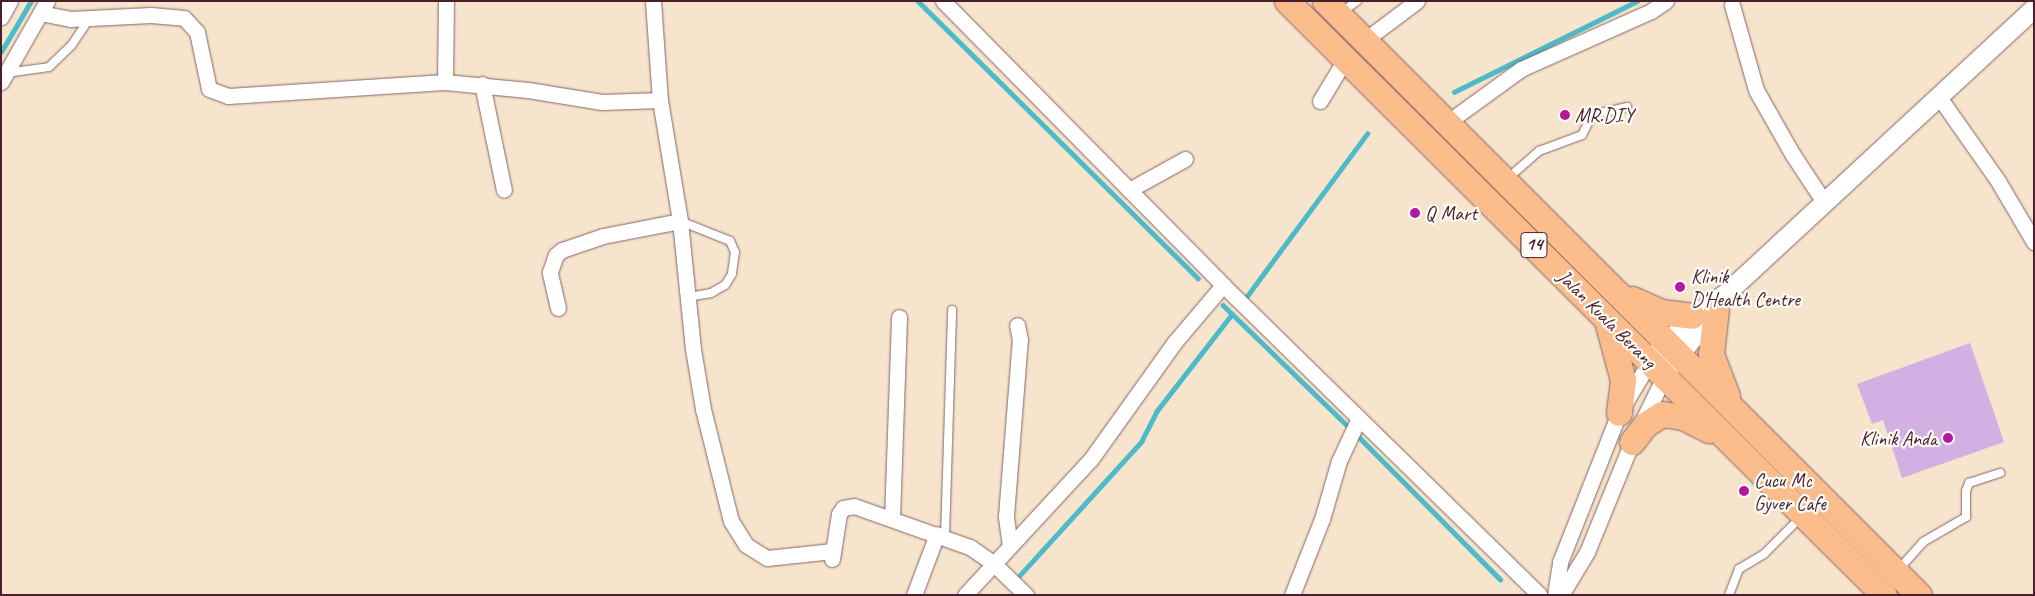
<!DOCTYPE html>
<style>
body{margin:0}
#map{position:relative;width:2035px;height:596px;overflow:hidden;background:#f6e4cd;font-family:Caveat,sans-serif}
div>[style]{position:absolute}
.stream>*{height:4.5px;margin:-2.25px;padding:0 2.25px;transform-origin:2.25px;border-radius:2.25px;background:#4dbac8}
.building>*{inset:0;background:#d3afe4}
.roads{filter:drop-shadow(0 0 1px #866464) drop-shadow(0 0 1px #866464)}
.service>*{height:8px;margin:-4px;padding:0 4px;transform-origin:4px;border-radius:4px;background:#fff}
.minor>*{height:15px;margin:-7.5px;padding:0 7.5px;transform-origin:7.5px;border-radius:7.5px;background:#fff}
.tertiary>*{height:19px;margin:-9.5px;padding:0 9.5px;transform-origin:9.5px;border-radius:9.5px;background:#fff}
.trunk>*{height:25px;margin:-12.5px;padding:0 12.5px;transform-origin:12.5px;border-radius:12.5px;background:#fabc8b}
.dots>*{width:14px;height:14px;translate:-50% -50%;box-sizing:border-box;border:2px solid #fdfcf7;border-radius:50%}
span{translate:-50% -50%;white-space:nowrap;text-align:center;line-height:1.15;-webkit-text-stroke:4.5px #fdfcf7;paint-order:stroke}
.shield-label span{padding:1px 4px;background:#fdfcf7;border:1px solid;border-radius:4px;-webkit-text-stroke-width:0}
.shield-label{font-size:19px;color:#4a1f2b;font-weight:700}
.poi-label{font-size:20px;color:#4a1f2b}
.left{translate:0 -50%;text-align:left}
.right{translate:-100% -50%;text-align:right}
.street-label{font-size:20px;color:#4a1f2b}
.frame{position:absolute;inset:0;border:2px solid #4a1f2b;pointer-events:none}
</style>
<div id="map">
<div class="stream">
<i style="left:918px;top:1px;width:394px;rotate:44.7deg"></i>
<i style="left:1px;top:52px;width:59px;rotate:-59.5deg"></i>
<i style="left:1454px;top:92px;width:204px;rotate:-26.4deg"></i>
<i style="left:1247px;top:296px;width:202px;rotate:-53.5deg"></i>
<i style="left:1223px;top:305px;width:173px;rotate:44.1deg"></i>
<i style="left:1358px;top:436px;width:202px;rotate:45.2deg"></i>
<i style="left:1020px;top:575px;width:180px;rotate:-47.7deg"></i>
<i style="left:1141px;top:442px;width:34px;rotate:-63deg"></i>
<i style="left:1156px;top:412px;width:124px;rotate:-52.2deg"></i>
</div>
<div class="building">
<i style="clip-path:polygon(1970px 343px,2004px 442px,1902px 478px,1883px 420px,1872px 424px,1857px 384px)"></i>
</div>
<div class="roads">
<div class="service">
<i style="left:1342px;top:12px;width:19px;rotate:-36deg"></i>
<i style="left:6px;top:73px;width:43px;rotate:-7.9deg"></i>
<i style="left:49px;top:67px;width:30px;rotate:-44deg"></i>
<i style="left:71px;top:46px;width:34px;rotate:-56deg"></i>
<i style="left:1507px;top:179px;width:43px;rotate:-41.2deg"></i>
<i style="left:1539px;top:151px;width:46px;rotate:-20.4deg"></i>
<i style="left:1582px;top:135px;width:22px;rotate:-63deg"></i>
<i style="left:1592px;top:115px;width:36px;rotate:-13deg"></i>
<i style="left:680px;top:221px;width:54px;rotate:21.8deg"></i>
<i style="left:730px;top:241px;width:12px;rotate:66deg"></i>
<i style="left:735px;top:252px;width:22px;rotate:98deg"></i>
<i style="left:732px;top:274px;width:13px;rotate:122deg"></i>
<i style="left:725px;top:285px;width:16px;rotate:150deg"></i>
<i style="left:711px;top:293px;width:22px;rotate:170deg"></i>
<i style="left:945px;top:537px;width:227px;rotate:-88.2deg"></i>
<i style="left:1899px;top:569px;width:36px;rotate:-48deg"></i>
<i style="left:1923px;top:542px;width:50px;rotate:-30.2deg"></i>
<i style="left:1966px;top:517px;width:26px;rotate:-90deg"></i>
<i style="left:1966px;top:491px;width:9px;rotate:-69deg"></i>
<i style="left:1969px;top:483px;width:33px;rotate:-18deg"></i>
<i style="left:1729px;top:595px;width:28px;rotate:-69deg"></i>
<i style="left:1739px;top:569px;width:29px;rotate:-31deg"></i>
<i style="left:1764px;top:554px;width:52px;rotate:-45deg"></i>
</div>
<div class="minor">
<i style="left:653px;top:1px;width:99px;rotate:86deg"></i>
<i style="left:660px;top:100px;width:123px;rotate:80.6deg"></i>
<i style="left:680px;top:221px;width:129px;rotate:84.2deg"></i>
<i style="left:693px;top:349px;width:61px;rotate:80.5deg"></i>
<i style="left:703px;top:409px;width:115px;rotate:76deg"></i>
<i style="left:731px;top:521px;width:28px;rotate:58deg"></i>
<i style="left:746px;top:545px;width:25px;rotate:32deg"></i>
<i style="left:767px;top:558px;width:66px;rotate:-6.1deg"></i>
<i style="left:943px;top:1px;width:399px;rotate:45.4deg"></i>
<i style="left:1223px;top:285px;width:443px;rotate:44.4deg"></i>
<i style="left:1732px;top:5px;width:88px;rotate:74.2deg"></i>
<i style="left:1756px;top:90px;width:75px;rotate:60.4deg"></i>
<i style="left:1793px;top:155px;width:56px;rotate:56.6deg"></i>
<i style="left:40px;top:13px;width:31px;rotate:11deg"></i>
<i style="left:70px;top:19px;width:81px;rotate:-2.8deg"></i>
<i style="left:151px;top:15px;width:33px;rotate:5deg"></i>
<i style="left:184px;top:18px;width:19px;rotate:47deg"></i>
<i style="left:197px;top:32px;width:58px;rotate:78.1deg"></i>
<i style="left:209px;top:89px;width:20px;rotate:20deg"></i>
<i style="left:228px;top:96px;width:217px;rotate:-3.7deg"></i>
<i style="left:445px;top:82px;width:83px;rotate:5.5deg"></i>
<i style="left:528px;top:90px;width:75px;rotate:9.2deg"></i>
<i style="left:602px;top:102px;width:58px;rotate:-2deg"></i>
<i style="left:1px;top:17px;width:18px;rotate:-61deg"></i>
<i style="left:1365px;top:40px;width:65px;rotate:-36.9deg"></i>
<i style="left:1px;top:82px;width:93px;rotate:-60.4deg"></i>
<i style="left:445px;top:82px;width:81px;rotate:-89.3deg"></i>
<i style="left:482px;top:84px;width:108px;rotate:78.3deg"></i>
<i style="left:1939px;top:97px;width:103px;rotate:54.9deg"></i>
<i style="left:1998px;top:181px;width:71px;rotate:59.5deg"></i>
<i style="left:1320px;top:101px;width:50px;rotate:-58.8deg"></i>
<i style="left:1448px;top:122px;width:90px;rotate:-36deg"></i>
<i style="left:1521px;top:69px;width:142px;rotate:-24deg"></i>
<i style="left:1651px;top:11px;width:18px;rotate:-34deg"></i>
<i style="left:1129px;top:190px;width:64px;rotate:-29deg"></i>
<i style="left:558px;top:308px;width:37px;rotate:-103deg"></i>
<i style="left:550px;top:272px;width:18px;rotate:-71deg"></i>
<i style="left:556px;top:255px;width:8px;rotate:-40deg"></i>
<i style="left:562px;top:250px;width:43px;rotate:-18.9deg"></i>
<i style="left:603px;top:236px;width:78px;rotate:-11deg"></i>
<i style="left:892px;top:519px;width:202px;rotate:-88deg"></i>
<i style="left:1010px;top:546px;width:30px;rotate:-98deg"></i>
<i style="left:1006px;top:516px;width:177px;rotate:-85.5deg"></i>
<i style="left:1020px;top:340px;width:15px;rotate:-101deg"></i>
<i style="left:832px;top:559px;width:46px;rotate:-81.2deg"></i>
<i style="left:839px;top:514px;width:7px;rotate:-56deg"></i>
<i style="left:843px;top:508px;width:11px;rotate:-10deg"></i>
<i style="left:854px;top:506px;width:123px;rotate:19.5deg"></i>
<i style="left:970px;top:547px;width:29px;rotate:35deg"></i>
<i style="left:994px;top:564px;width:45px;rotate:44.1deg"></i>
<i style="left:914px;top:595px;width:65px;rotate:-69.3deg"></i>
<i style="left:965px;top:595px;width:185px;rotate:-47.2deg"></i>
<i style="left:1091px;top:459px;width:143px;rotate:-54.4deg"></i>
<i style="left:1174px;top:343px;width:76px;rotate:-49.8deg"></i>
<i style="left:1292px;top:595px;width:82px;rotate:-68.5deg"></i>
<i style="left:1322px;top:519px;width:60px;rotate:-73.7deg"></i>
<i style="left:1339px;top:461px;width:47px;rotate:-65.1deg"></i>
<i style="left:1555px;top:595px;width:33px;rotate:-81deg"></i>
<i style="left:1560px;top:562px;width:160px;rotate:-68.4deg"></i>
<i style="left:1619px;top:413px;width:61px;rotate:-59.2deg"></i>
<i style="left:1561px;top:595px;width:50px;rotate:-58.8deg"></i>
<i style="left:1587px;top:552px;width:119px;rotate:-67.8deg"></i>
<i style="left:1632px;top:442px;width:72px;rotate:-63.8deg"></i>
</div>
<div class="tertiary">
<i style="left:1657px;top:352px;width:50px;rotate:-45.8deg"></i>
<i style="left:1692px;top:316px;width:40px;rotate:-34deg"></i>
<i style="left:1725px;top:294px;width:421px;rotate:-42.8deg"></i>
<i style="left:1671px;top:365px;width:75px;rotate:-51.5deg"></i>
</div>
<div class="trunk">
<i style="left:1287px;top:1px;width:842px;rotate:44.86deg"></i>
<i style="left:1325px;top:1px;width:840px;rotate:45deg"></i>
<i style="left:1632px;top:299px;width:32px;rotate:24deg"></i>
<i style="left:1661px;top:312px;width:31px;rotate:7deg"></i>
<i style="left:1716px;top:309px;width:45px;rotate:96.3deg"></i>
<i style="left:1711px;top:354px;width:45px;rotate:69.1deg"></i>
<i style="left:1607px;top:321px;width:61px;rotate:74.8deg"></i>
<i style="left:1623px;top:380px;width:33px;rotate:97deg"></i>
<i style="left:1632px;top:442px;width:21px;rotate:-53deg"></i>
<i style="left:1645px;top:425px;width:20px;rotate:-33deg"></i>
<i style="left:1662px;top:414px;width:21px;rotate:8deg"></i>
<i style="left:1683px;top:417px;width:29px;rotate:27deg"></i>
</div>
</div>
<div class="dots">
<i style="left:1565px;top:115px;background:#b5179e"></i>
<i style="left:1415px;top:213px;background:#b5179e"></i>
<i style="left:1680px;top:287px;background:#b5179e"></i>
<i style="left:1948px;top:438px;background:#b5179e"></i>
<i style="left:1744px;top:491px;background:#b5179e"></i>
</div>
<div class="shield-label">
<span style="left:1534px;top:245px">14</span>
</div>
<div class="poi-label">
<span class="left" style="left:1575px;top:115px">MR.DIY</span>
<span class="left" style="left:1425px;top:213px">Q Mart</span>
<span class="left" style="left:1691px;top:288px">Klinik<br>D'Health Centre</span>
<span class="right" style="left:1937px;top:438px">Klinik Anda</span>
<span class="left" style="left:1754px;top:492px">Cucu Mc<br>Gyver Cafe</span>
</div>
<div class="street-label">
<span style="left:1607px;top:319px;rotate:45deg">Jalan Kuala Berang</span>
</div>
<div class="frame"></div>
</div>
